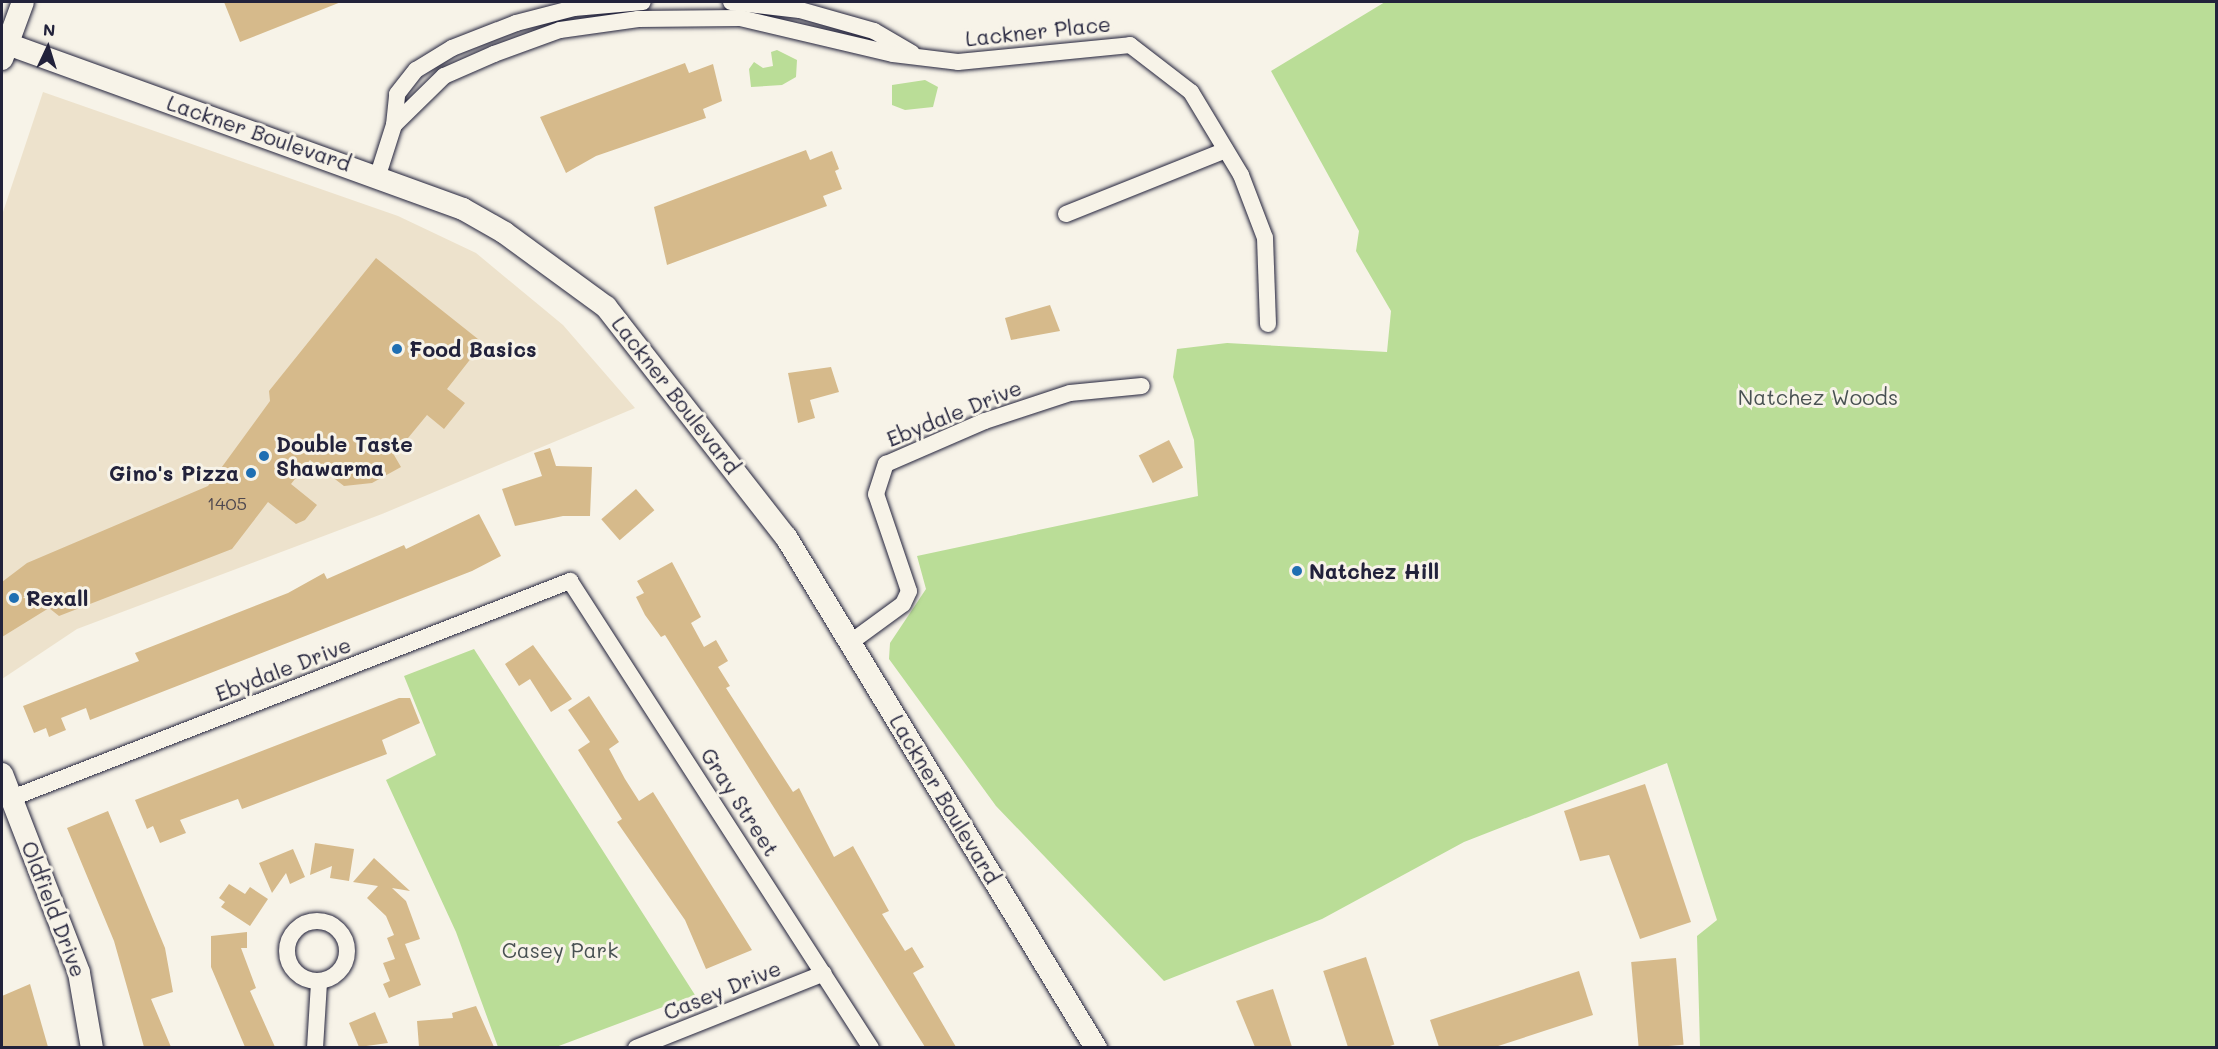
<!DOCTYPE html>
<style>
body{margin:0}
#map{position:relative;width:2218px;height:1049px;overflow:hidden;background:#f7f3e8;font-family:Mali,sans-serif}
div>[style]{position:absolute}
.built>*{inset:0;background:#ede2cc}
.green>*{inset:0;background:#badd97}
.building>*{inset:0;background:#d6ba8b;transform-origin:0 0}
.roads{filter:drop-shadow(0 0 2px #22223b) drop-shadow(0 0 2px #22223b)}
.street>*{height:16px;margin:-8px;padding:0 8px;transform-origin:8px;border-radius:8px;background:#f7f3e8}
.street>.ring{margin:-8px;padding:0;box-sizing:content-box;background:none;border:16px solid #f7f3e8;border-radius:50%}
.secondary>*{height:22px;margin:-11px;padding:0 11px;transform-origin:11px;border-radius:11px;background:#f7f3e8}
.dots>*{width:16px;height:16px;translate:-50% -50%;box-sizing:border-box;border:3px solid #f7f3e8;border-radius:50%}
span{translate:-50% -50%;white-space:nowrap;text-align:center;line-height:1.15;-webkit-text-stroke:6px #f7f3e8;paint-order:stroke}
.number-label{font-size:18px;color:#4f484f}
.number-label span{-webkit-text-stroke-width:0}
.street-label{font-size:21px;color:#22223b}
.poi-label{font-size:21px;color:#22223b;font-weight:700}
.left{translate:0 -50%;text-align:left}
.right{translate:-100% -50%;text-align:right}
.park-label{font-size:21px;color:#485152}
.frame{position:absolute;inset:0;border:3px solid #22223b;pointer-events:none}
.north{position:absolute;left:18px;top:18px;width:60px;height:60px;-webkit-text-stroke:4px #f7f3e8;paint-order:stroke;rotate:4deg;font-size:16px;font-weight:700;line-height:24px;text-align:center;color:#22223b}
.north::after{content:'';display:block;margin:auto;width:21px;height:27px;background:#22223b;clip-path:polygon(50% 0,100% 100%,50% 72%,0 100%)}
</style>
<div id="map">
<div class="built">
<i style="clip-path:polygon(43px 92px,398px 216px,476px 253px,563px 325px,635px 408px,382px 514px,77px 629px,2px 679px,2px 215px)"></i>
</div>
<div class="green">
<i style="clip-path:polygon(1385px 2px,2216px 2px,2216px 1047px,1700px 1047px,1697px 936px,1717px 920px,1667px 763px,1464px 842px,1322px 919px,1164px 981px,996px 806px,889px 659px,890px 643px,926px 589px,917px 556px,1198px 496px,1194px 440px,1173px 377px,1177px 349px,1227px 343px,1387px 352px,1391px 311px,1356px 251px,1359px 231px,1271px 71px)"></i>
<i style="clip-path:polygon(777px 50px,797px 60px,796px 77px,782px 85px,751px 87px,749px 69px,754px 62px,763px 68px,773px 66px,771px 52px)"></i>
<i style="clip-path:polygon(925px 80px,938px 87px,933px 107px,905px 110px,892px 105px,892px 85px)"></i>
<i style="clip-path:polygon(474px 649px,695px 995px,556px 1047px,498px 1047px,456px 932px,386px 780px,436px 755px,404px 676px)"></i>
</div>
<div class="building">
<i style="clip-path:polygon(224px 2px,341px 2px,240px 42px)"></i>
<i style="clip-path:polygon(685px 63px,689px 73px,713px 64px,722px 101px,703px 109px,706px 118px,596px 156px,566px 173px,540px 117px)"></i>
<i style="clip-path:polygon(806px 150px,810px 160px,832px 151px,839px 169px,835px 171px,842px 189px,823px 196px,827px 206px,667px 265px,654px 207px)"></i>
<i style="clip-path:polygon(376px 258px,483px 343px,447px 389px,465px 403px,444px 429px,427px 415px,394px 455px,401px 467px,372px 483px,344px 486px,310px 460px,291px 484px,317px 505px,305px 520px,296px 524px,268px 502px,232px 549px,59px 616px,49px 608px,2px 637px,2px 582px,27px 563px,208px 486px,270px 401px,269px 391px)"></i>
<i style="clip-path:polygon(1050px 305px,1060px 331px,1011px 340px,1005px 318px)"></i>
<i style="clip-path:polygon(831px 367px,839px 392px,810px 400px,815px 418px,798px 423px,788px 373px)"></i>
<i style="left:1169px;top:440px;width:31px;height:34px;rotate:63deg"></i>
<i style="clip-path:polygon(550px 448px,556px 466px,592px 467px,590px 516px,563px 516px,515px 526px,502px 489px,542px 476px,534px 453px)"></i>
<i style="left:636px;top:489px;width:28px;height:46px;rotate:49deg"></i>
<i style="clip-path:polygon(479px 514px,501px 556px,472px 571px,90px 720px,86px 708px,61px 718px,66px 730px,49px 737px,46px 728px,34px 733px,23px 706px,139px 661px,135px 653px,288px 593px,324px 573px,327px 579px,404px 545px,406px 549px)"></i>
<i style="clip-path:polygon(672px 562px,701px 617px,691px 623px,704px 647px,716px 640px,728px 661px,718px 667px,730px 686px,726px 688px,793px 792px,799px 788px,834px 857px,853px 846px,889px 911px,882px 914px,905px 951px,912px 947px,924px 967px,913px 973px,956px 1047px,925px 1047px,665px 635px,661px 637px,645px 615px,636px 597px,644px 593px,637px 581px)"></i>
<i style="clip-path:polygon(533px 645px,572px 699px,551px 712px,530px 679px,519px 686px,505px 664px)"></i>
<i style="clip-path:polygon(589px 696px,619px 742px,609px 749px,625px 779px,639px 801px,653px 792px,752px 950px,706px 969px,685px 920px,617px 822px,622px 819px,578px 750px,590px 742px,568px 710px)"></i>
<i style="clip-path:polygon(399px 698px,410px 698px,420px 723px,382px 740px,387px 754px,242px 809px,238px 799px,180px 820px,186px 833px,160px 843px,153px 826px,147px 829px,135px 800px)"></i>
<i style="clip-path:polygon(1645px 784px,1691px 922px,1640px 939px,1609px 855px,1580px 861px,1564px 811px)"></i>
<i style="clip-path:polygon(108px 811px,165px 948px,173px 992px,151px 999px,171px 1047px,144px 1047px,114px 941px,67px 828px)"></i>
<i style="clip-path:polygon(315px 843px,354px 849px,349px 881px,330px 878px,332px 866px,310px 875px)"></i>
<i style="clip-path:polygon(293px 849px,305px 877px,290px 884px,286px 873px,272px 893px,259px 863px)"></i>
<i style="clip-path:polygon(374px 858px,410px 891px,392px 888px,406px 901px,420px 939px,405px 944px,421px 985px,389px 998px,383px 984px,390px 981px,383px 963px,395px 959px,387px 938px,394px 935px,386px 916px,367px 898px,378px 886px,353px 882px)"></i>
<i style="clip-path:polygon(229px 884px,245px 894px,250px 887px,268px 899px,250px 926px,221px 907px,225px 902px,219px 898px)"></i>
<i style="clip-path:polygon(247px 932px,247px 948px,241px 948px,256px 988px,250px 991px,275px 1047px,245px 1047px,211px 967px,211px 936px)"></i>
<i style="left:1366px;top:957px;width:92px;height:45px;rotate:72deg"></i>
<i style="left:1676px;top:958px;width:87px;height:45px;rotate:85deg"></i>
<i style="clip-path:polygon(1579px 971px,1593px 1015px,1495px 1047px,1439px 1047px,1430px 1020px)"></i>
<i style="clip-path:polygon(30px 984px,48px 1047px,2px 1047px,2px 996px)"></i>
<i style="clip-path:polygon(1273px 989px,1292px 1047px,1255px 1047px,1236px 1001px)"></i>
<i style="clip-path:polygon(476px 1006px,494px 1047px,419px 1047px,417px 1021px,453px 1018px,452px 1013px)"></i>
<i style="clip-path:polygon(375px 1012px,388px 1043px,359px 1047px,349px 1023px)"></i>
</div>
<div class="roads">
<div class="street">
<i style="left:731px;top:2px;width:69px;rotate:6.6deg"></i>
<i style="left:800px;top:10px;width:77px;rotate:15.8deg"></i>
<i style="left:874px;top:31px;width:44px;rotate:30.1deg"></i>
<i style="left:394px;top:125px;width:70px;rotate:-44.4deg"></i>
<i style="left:444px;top:76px;width:55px;rotate:-23.7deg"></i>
<i style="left:494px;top:54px;width:70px;rotate:-20deg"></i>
<i style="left:560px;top:30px;width:79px;rotate:-8deg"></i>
<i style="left:638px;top:19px;width:102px;rotate:-0.6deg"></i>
<i style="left:740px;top:18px;width:157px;rotate:13.2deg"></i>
<i style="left:893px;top:54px;width:65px;rotate:7deg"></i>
<i style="left:958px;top:62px;width:173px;rotate:-5.6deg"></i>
<i style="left:1130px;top:45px;width:77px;rotate:37.6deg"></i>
<i style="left:1191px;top:92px;width:97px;rotate:58.9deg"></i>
<i style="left:1241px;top:175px;width:67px;rotate:69.1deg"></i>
<i style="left:1265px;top:238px;width:86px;rotate:88deg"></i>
<i style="left:378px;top:175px;width:52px;rotate:-72.3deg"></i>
<i style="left:394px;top:125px;width:31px;rotate:-84deg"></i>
<i style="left:397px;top:94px;width:31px;rotate:-52deg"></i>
<i style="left:416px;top:70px;width:42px;rotate:-31.4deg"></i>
<i style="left:452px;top:48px;width:69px;rotate:-21.3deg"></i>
<i style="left:516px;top:23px;width:60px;rotate:-14.5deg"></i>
<i style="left:574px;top:8px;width:69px;rotate:-5deg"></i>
<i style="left:1066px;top:214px;width:172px;rotate:-21.8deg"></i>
<i style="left:851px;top:642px;width:64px;rotate:-36.2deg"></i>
<i style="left:903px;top:604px;width:14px;rotate:-65deg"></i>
<i style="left:909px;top:591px;width:102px;rotate:-108.8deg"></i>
<i style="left:876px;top:494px;width:32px;rotate:-72deg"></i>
<i style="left:886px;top:464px;width:108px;rotate:-23.5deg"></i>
<i style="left:985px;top:421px;width:89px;rotate:-18.2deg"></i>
<i style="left:1070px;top:393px;width:72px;rotate:-5.6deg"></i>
<i style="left:12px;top:798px;width:599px;rotate:-21.25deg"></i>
<i style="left:570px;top:581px;width:556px;rotate:57.2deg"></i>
<i class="ring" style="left:287px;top:921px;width:44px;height:44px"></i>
<i style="left:315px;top:1048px;width:66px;rotate:-86.5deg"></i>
<i style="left:636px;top:1048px;width:202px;rotate:-21.7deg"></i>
</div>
<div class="secondary">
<i style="left:2px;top:42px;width:490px;rotate:19.9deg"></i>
<i style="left:463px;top:209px;width:48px;rotate:29.7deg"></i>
<i style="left:505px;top:233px;width:125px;rotate:36.2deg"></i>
<i style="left:606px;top:307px;width:292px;rotate:52deg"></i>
<i style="left:786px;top:537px;width:598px;rotate:58.76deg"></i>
<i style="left:2px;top:59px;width:61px;rotate:-69.8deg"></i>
<i style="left:2px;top:774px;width:213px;rotate:68.8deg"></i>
<i style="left:79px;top:973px;width:76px;rotate:80.2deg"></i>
</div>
</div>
<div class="dots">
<i style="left:397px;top:349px;background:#1f6fb2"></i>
<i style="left:264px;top:456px;background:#1f6fb2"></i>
<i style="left:251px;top:473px;background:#1f6fb2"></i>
<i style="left:1297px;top:571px;background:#1f6fb2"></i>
<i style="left:14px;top:598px;background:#1f6fb2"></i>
</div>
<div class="number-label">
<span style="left:227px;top:503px">1405</span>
</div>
<div class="street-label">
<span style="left:1038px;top:31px;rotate:-6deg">Lackner Place</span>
<span style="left:259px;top:133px;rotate:19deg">Lackner Boulevard</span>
<span style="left:676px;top:395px;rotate:52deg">Lackner Boulevard</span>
<span style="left:954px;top:413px;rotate:-22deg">Ebydale Drive</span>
<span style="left:283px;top:669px;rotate:-21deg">Ebydale Drive</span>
<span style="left:945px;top:799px;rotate:59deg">Lackner Boulevard</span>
<span style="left:740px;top:802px;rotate:57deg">Gray Street</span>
<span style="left:54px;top:909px;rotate:69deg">Oldfield Drive</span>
<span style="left:722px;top:990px;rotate:-22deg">Casey Drive</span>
</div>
<div class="poi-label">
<span class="left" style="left:409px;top:349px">Food Basics</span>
<span class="left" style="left:276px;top:456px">Double Taste<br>Shawarma</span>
<span class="right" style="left:239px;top:473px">Gino's Pizza</span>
<span class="left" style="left:1309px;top:571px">Natchez Hill</span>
<span class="left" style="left:26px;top:598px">Rexall</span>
</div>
<div class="park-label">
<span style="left:1818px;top:397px">Natchez Woods</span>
<span style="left:560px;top:950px">Casey Park</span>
</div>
<div class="frame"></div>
<div class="north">N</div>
</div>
